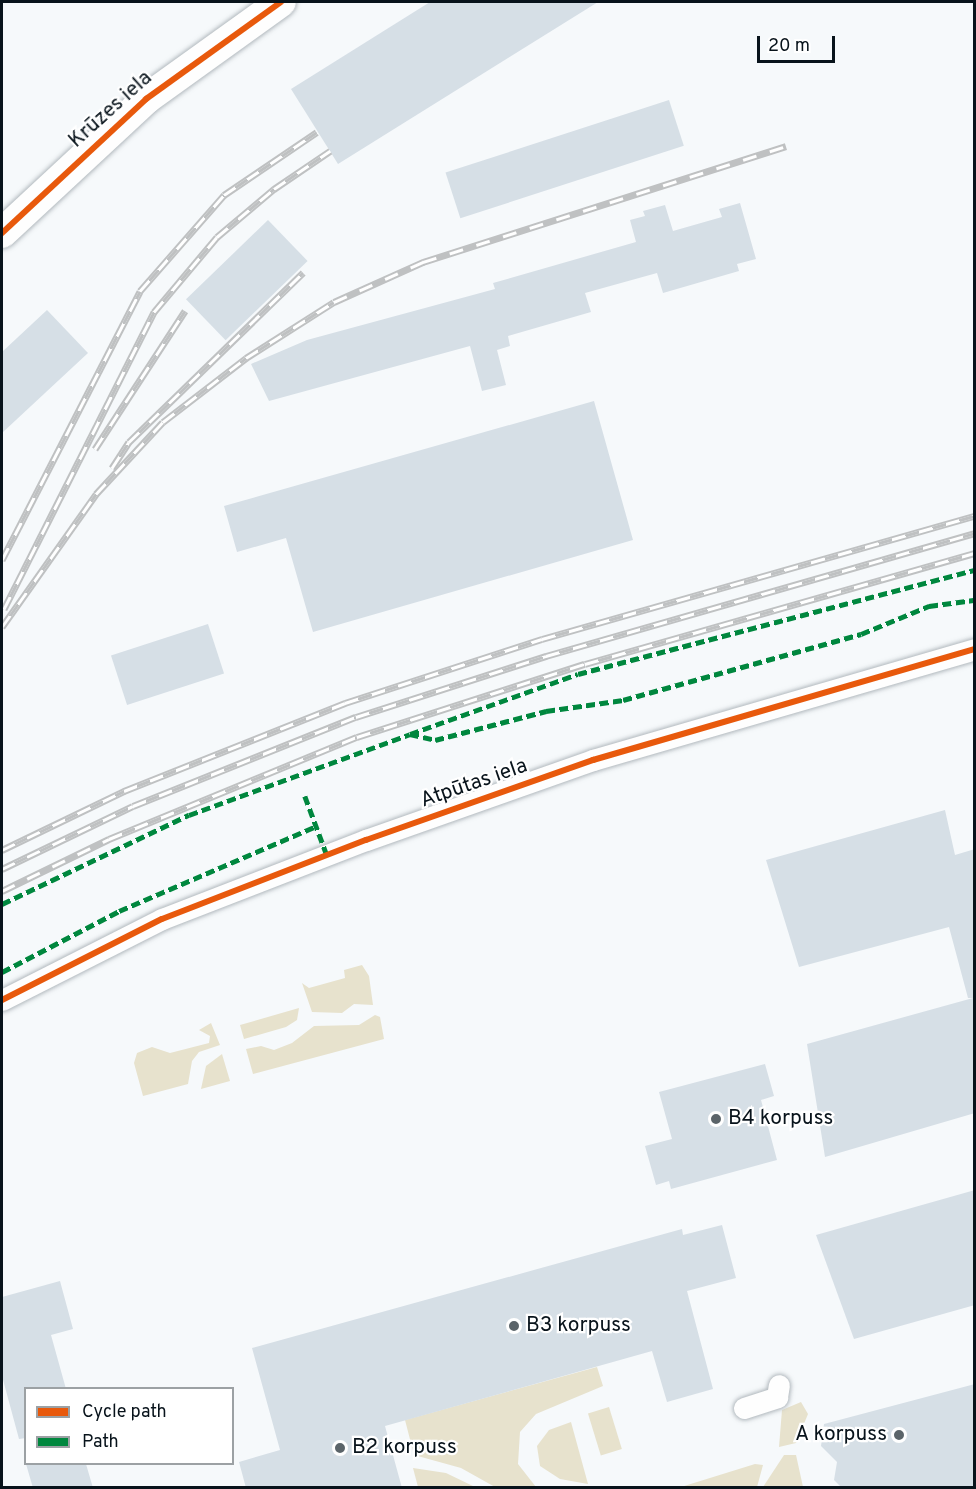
<!DOCTYPE html>
<meta charset="utf-8">
<style>
body{margin:0}
#map{position:relative;width:976px;height:1489px;overflow:hidden;background:#f6f9fb;font-family:Overpass,sans-serif}
div>[style]{position:absolute}
.green>*{inset:0;background:#e7e2cd;transform-origin:0 0}
.building>*{inset:0;background:#d6dfe6;transform-origin:0 0}
.roads{filter:drop-shadow(0 0 2px #b2b9be) drop-shadow(0 0 2px #b2b9be)}
.street>*{height:21px;margin:-10.5px;padding:0 10.5px;transform-origin:10.5px;border-radius:10.5px;background:#fefefe}
.secondary>*{height:30px;margin:-15px;padding:0 15px;transform-origin:15px;border-radius:15px;background:#fefefe}
.rail>*{height:7px;margin-top:-3.5px;transform-origin:0;background:repeating-linear-gradient(90deg,#fff 0 14px,#bfc1c2 0 28px);box-sizing:border-box;border-block:2px solid #bfc1c2}
.quiet>*{height:4.5px;margin-top:-2.25px;transform-origin:0;background:repeating-linear-gradient(90deg,#00873e 0 9px,transparent 0 13.5px)}
.cycleway>*{height:6px;margin:-3px;padding:0 3px;transform-origin:3px;border-radius:3px;background:#e8590c}
.dots>*{width:16px;height:16px;translate:-50% -50%;box-sizing:border-box;border:3px solid #fff;border-radius:50%}
span{translate:-50% -50%;white-space:nowrap;text-align:center;line-height:1.15;-webkit-text-stroke:4.5px #fff;paint-order:stroke}
.street-label{font-size:21px;color:#08131b}
.poi-label{font-size:21px;color:#08131b}
.left{translate:0 -50%;text-align:left}
.right{translate:-100% -50%;text-align:right}
.frame{position:absolute;inset:0;border:3px solid #08131b;pointer-events:none}
.legend{position:absolute;left:24px;top:1387px;width:210px;height:78px;box-sizing:border-box;background:#fff;border:2px solid #9ca1a4;margin:0;padding:8px 10px;list-style:none;font-size:18px;color:#08131b}
.legend li{display:flex;align-items:center;gap:12px;height:30px}
.legend b{width:30px;border:2px solid #9ca1a4}
.scale{position:absolute;left:757px;top:36px;width:78px;height:27px;box-sizing:border-box;border:3px solid #08131b;border-top:0;padding-left:8px;font-size:18px;line-height:21px;white-space:nowrap;color:#08131b;-webkit-text-stroke:4px #fff;paint-order:stroke}
</style>
<div id="map">
<div class="green">
<i style="clip-path:polygon(362px 965px,369px 976px,373px 1005px,354px 1004px,342px 1013px,312px 1012px,302px 983px,309px 988px,345px 978px,344px 970px)"></i>
<i style="clip-path:polygon(299px 1008px,297px 1020px,286px 1027px,244px 1039px,240px 1025px)"></i>
<i style="clip-path:polygon(375px 1015px,380px 1017px,384px 1039px,253px 1074px,246px 1049px,261px 1046px,274px 1050px,292px 1043px,314px 1026px,359px 1025px)"></i>
<i style="clip-path:polygon(211px 1023px,220px 1045px,199px 1052px,192px 1061px,188px 1084px,143px 1096px,134px 1063px,137px 1053px,152px 1047px,170px 1053px,209px 1043px,210px 1036px,199px 1030px)"></i>
<i style="clip-path:polygon(222px 1054px,230px 1081px,201px 1089px,206px 1066px)"></i>
<i style="clip-path:polygon(597px 1367px,603px 1386px,536px 1414px,520px 1432px,518px 1464px,536px 1487px,495px 1487px,461px 1468px,414px 1455px,405px 1420px)"></i>
<i style="clip-path:polygon(801px 1402px,808px 1414px,796px 1443px,779px 1447px,782px 1410px)"></i>
<i style="left:609px;top:1407px;width:44px;height:22px;rotate:73deg"></i>
<i style="clip-path:polygon(571px 1422px,588px 1484px,560px 1479px,540px 1466px,537px 1446px,549px 1430px)"></i>
<i style="clip-path:polygon(784px 1455px,796px 1455px,803px 1487px,763px 1487px)"></i>
<i style="clip-path:polygon(755px 1464px,763px 1465px,757px 1487px,681px 1487px)"></i>
<i style="clip-path:polygon(413px 1468px,446px 1473px,475px 1487px,418px 1487px)"></i>
</div>
<div class="building">
<i style="clip-path:polygon(430px 2px,598px 2px,338px 164px,291px 89px)"></i>
<i style="left:669px;top:100px;width:48px;height:235px;rotate:72deg"></i>
<i style="clip-path:polygon(740px 203px,756px 259px,737px 264px,739px 271px,663px 293px,657px 273px,585px 293px,591px 312px,508px 336px,510px 346px,497px 350px,506px 385px,482px 391px,470px 346px,269px 401px,251px 364px,307px 340px,495px 289px,493px 283px,636px 242px,630px 220px,645px 216px,643px 211px,665px 205px,673px 231px,722px 217px,719px 209px)"></i>
<i style="left:268px;top:220px;width:57px;height:114px;rotate:46deg"></i>
<i style="clip-path:polygon(47px 310px,88px 353px,2px 433px,2px 352px)"></i>
<i style="clip-path:polygon(594px 401px,633px 540px,313px 632px,286px 538px,237px 552px,224px 506px)"></i>
<i style="left:208px;top:624px;width:52px;height:102px;rotate:72deg"></i>
<i style="clip-path:polygon(945px 810px,955px 855px,975px 849px,975px 1113px,825px 1157px,807px 1044px,973px 998px,968px 998px,949px 927px,799px 967px,766px 860px)"></i>
<i style="clip-path:polygon(765px 1064px,774px 1096px,761px 1100px,777px 1160px,671px 1189px,669px 1181px,656px 1185px,645px 1146px,672px 1139px,659px 1092px)"></i>
<i style="clip-path:polygon(975px 1190px,975px 1305px,854px 1339px,816px 1235px)"></i>
<i style="clip-path:polygon(722px 1225px,736px 1278px,687px 1291px,713px 1389px,667px 1402px,652px 1351px,385px 1426px,402px 1488px,246px 1488px,239px 1462px,280px 1450px,252px 1348px,682px 1229px,683px 1235px)"></i>
<i style="clip-path:polygon(60px 1281px,73px 1329px,51px 1335px,66px 1389px,26px 1389px,26px 1438px,19px 1439px,2px 1376px,2px 1297px)"></i>
<i style="clip-path:polygon(975px 1384px,975px 1488px,842px 1488px,834px 1480px,837px 1462px,821px 1446px,824px 1424px)"></i>
<i style="clip-path:polygon(26px 1464px,86px 1464px,93px 1488px,33px 1488px)"></i>
</div>
<div class="roads">
<div class="street">
<i style="left:2px;top:1000px;width:179px;rotate:-26.9deg"></i>
<i style="left:162px;top:919px;width:219px;rotate:-21.2deg"></i>
<i style="left:366px;top:840px;width:241px;rotate:-19.4deg"></i>
<i style="left:593px;top:760px;width:397px;rotate:-16.2deg"></i>
<i style="left:744px;top:1408px;width:35px;rotate:-18deg"></i>
<i style="left:777px;top:1397px;width:12px;rotate:-81deg"></i>
</div>
<div class="secondary">
<i style="left:2px;top:233px;width:197px;rotate:-42.9deg"></i>
<i style="left:146px;top:99px;width:166px;rotate:-35.7deg"></i>
</div>
</div>
<div class="rail">
<i style="left:95px;top:449px;width:165px;rotate:-56.9deg"></i>
<i style="left:112px;top:468px;width:31px;rotate:-57deg"></i>
<i style="left:129px;top:442px;width:243px;rotate:-44.2deg"></i>
<i style="left:2px;top:560px;width:302px;rotate:-62.8deg"></i>
<i style="left:140px;top:291px;width:128px;rotate:-48.8deg"></i>
<i style="left:224px;top:195px;width:112px;rotate:-34.1deg"></i>
<i style="left:4px;top:609px;width:333px;rotate:-63.2deg"></i>
<i style="left:154px;top:312px;width:98px;rotate:-50deg"></i>
<i style="left:217px;top:237px;width:75px;rotate:-40.1deg"></i>
<i style="left:274px;top:189px;width:68px;rotate:-34.2deg"></i>
<i style="left:2px;top:627px;width:163px;rotate:-54.7deg"></i>
<i style="left:96px;top:494px;width:98px;rotate:-47.1deg"></i>
<i style="left:163px;top:422px;width:105px;rotate:-37.6deg"></i>
<i style="left:246px;top:358px;width:104px;rotate:-32.5deg"></i>
<i style="left:334px;top:302px;width:98px;rotate:-24.2deg"></i>
<i style="left:423px;top:262px;width:381px;rotate:-17.7deg"></i>
<i style="left:2px;top:850px;width:136px;rotate:-25.8deg"></i>
<i style="left:124px;top:791px;width:238px;rotate:-21.7deg"></i>
<i style="left:345px;top:703px;width:207px;rotate:-18deg"></i>
<i style="left:542px;top:639px;width:449px;rotate:-15.9deg"></i>
<i style="left:2px;top:869px;width:145px;rotate:-25.7deg"></i>
<i style="left:133px;top:806px;width:240px;rotate:-21.8deg"></i>
<i style="left:356px;top:717px;width:200px;rotate:-17.8deg"></i>
<i style="left:546px;top:656px;width:445px;rotate:-16deg"></i>
<i style="left:2px;top:891px;width:119px;rotate:-25.9deg"></i>
<i style="left:109px;top:839px;width:268px;rotate:-22.4deg"></i>
<i style="left:357px;top:737px;width:239px;rotate:-17.8deg"></i>
<i style="left:585px;top:664px;width:405px;rotate:-15.9deg"></i>
</div>
<div class="quiet">
<i style="left:410px;top:734px;width:178px;rotate:-19.7deg"></i>
<i style="left:578px;top:674px;width:409px;rotate:-14.7deg"></i>
<i style="left:305px;top:796px;width:63px;rotate:69.6deg"></i>
<i style="left:2px;top:904px;width:207px;rotate:-25.5deg"></i>
<i style="left:189px;top:815px;width:235px;rotate:-20.1deg"></i>
<i style="left:410px;top:734px;width:26px;rotate:13deg"></i>
<i style="left:435px;top:740px;width:115px;rotate:-14.6deg"></i>
<i style="left:546px;top:711px;width:78px;rotate:-8.1deg"></i>
<i style="left:623px;top:700px;width:247px;rotate:-15.5deg"></i>
<i style="left:861px;top:634px;width:74px;rotate:-22.4deg"></i>
<i style="left:929px;top:606px;width:45px;rotate:-7.6deg"></i>
<i style="left:2px;top:972px;width:132px;rotate:-27.5deg"></i>
<i style="left:119px;top:911px;width:215px;rotate:-23.3deg"></i>
</div>
<div class="cycleway">
<i style="left:2px;top:233px;width:197px;rotate:-42.9deg"></i>
<i style="left:146px;top:99px;width:166px;rotate:-35.7deg"></i>
<i style="left:2px;top:1000px;width:179px;rotate:-26.9deg"></i>
<i style="left:162px;top:919px;width:219px;rotate:-21.2deg"></i>
<i style="left:366px;top:840px;width:241px;rotate:-19.4deg"></i>
<i style="left:593px;top:760px;width:397px;rotate:-16.2deg"></i>
</div>
<div class="dots">
<i style="left:716px;top:1119px;background:#5b6469"></i>
<i style="left:514px;top:1326px;background:#5b6469"></i>
<i style="left:899px;top:1435px;background:#5b6469"></i>
<i style="left:340px;top:1448px;background:#5b6469"></i>
</div>
<div class="street-label">
<span style="left:111px;top:110px;rotate:-42deg">Krūzes iela</span>
<span style="left:474px;top:784px;rotate:-19deg">Atpūtas iela</span>
</div>
<div class="poi-label">
<span class="left" style="left:728px;top:1119px">B4 korpuss</span>
<span class="left" style="left:526px;top:1326px">B3 korpuss</span>
<span class="right" style="left:887px;top:1435px">A korpuss</span>
<span class="left" style="left:352px;top:1448px">B2 korpuss</span>
</div>
<div class="frame"></div>
<ul class="legend">
<li><b style="height:8px;background:#e8590c"></b>Cycle path</li>
<li><b style="height:8px;background:#00873e"></b>Path</li>
</ul>
<div class="scale">20 m</div>
</div>
